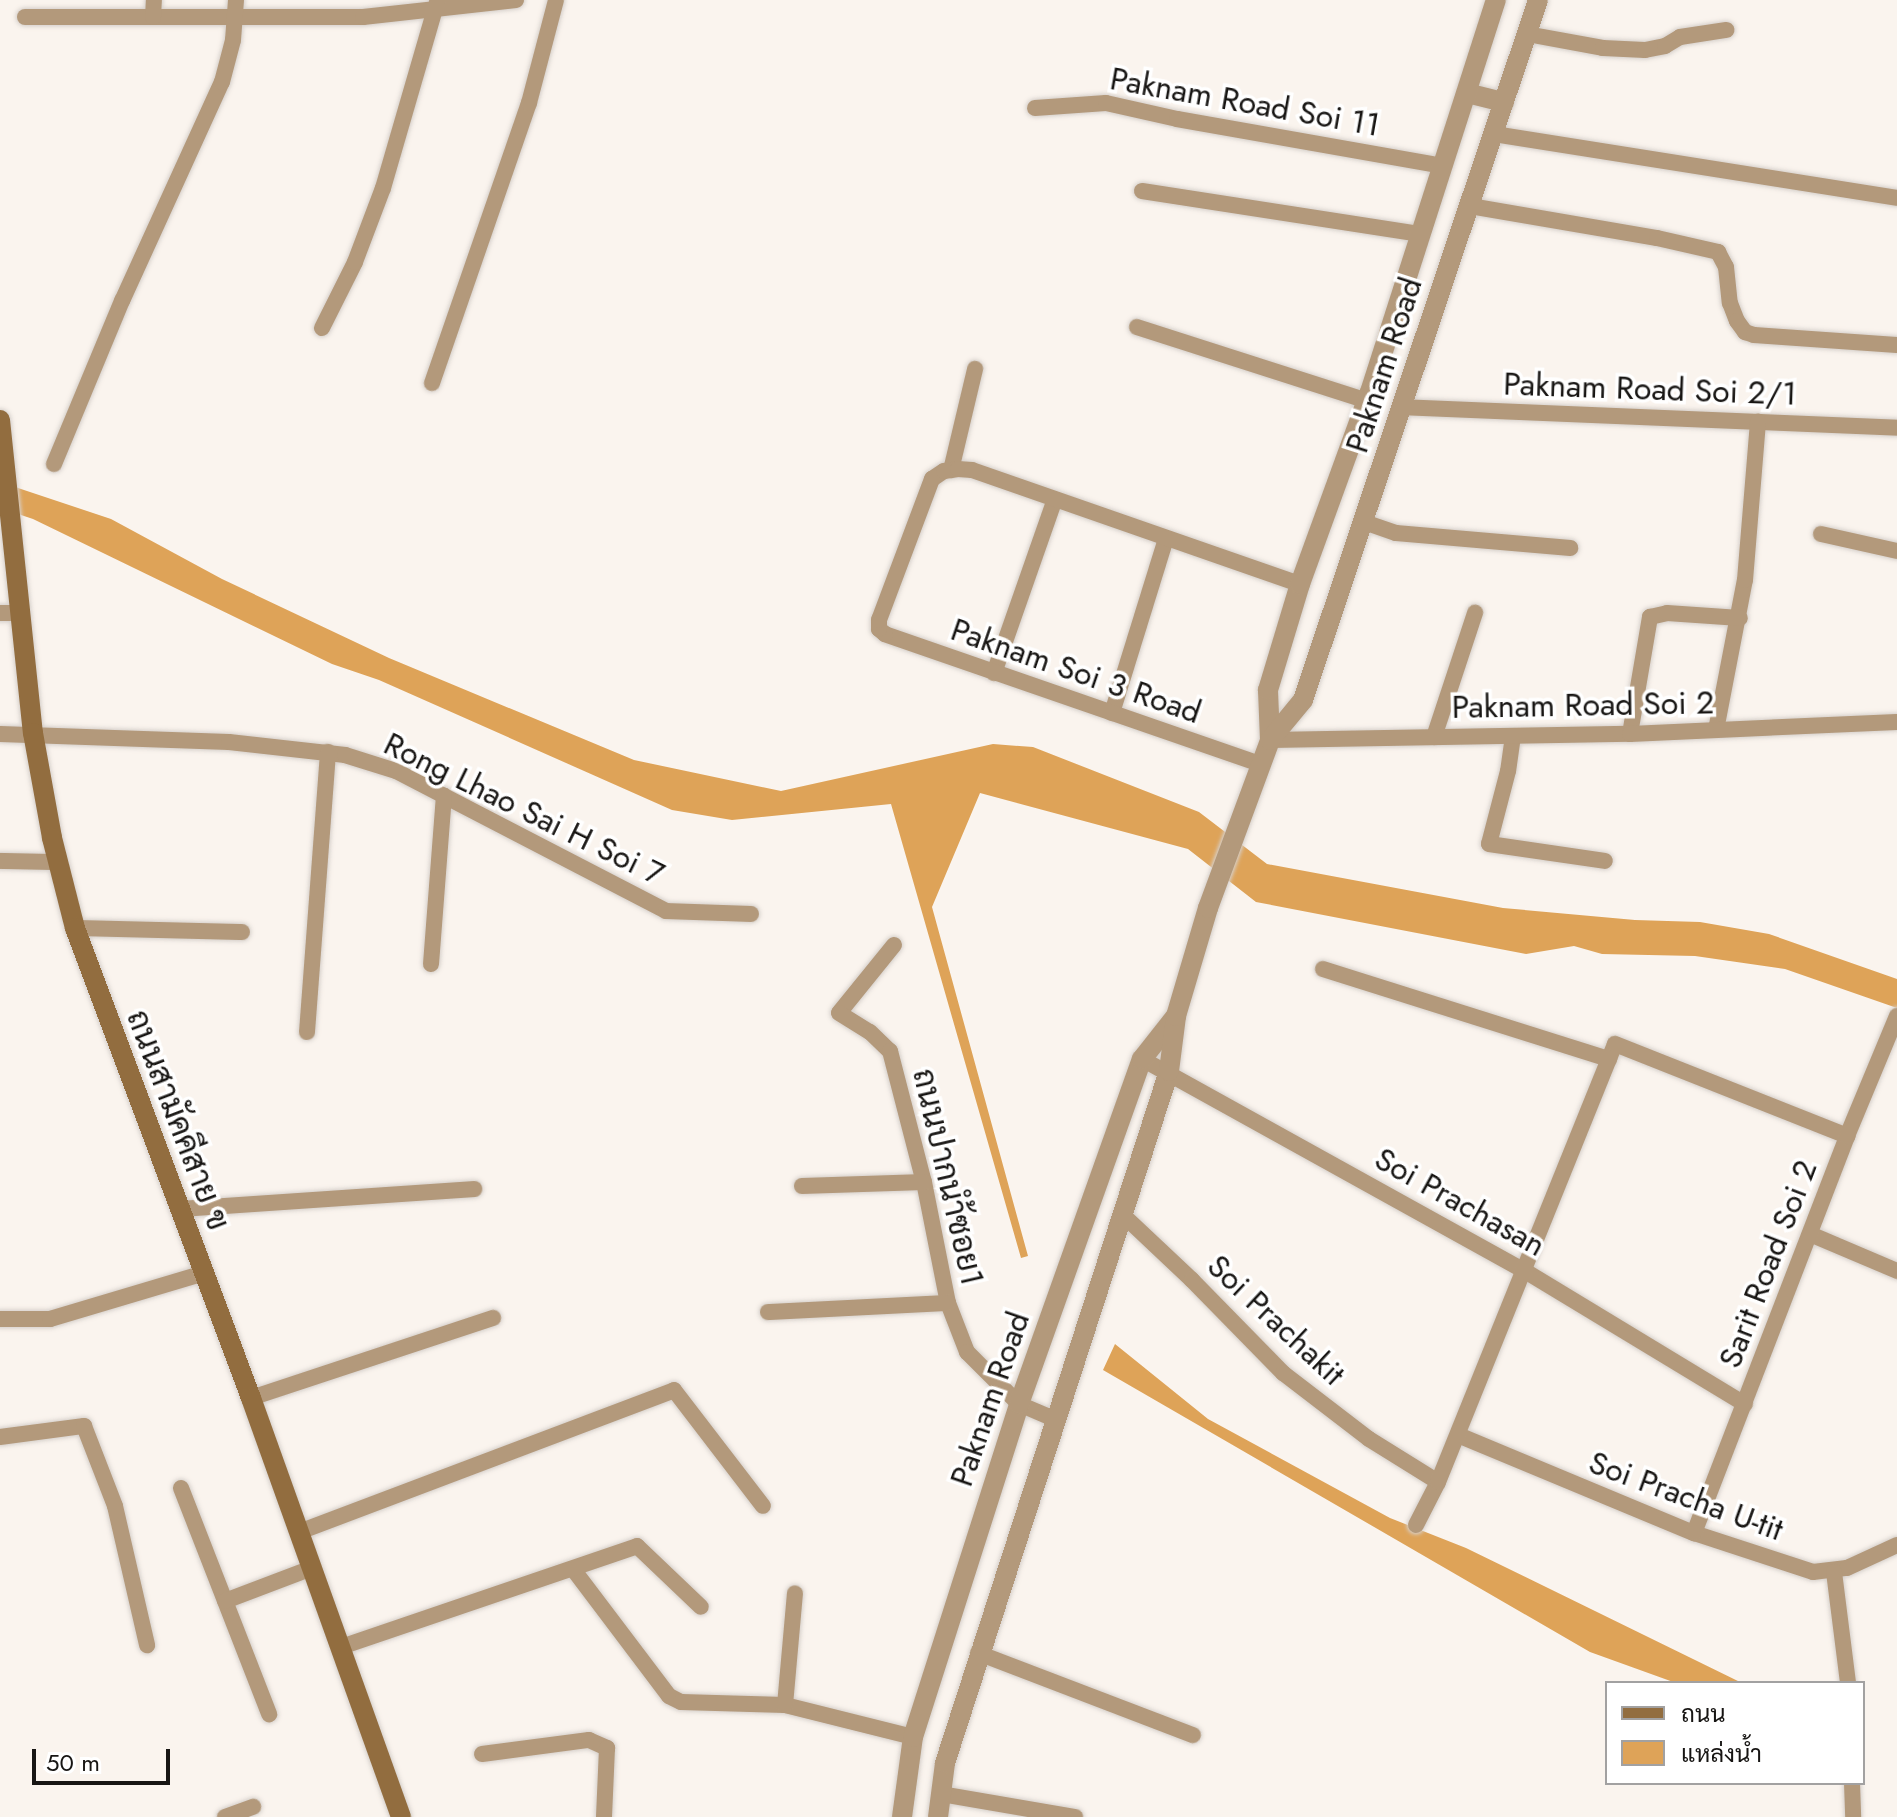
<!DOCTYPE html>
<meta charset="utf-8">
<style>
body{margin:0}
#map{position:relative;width:1897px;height:1817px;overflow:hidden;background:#faf4ee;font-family:Jost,Sarabun,sans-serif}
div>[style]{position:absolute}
.water>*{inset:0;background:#dea358}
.roads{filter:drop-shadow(0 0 2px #d6d0cb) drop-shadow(0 0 2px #d6d0cb)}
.minor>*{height:16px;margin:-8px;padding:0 8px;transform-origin:8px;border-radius:8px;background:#b3997b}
.tertiary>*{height:20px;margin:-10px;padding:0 10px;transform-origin:10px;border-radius:10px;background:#b3997b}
.secondary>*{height:20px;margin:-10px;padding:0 10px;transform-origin:10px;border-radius:10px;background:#926d3f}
span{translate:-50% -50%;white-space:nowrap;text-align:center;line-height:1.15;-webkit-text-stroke:7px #fff;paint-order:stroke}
.street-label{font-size:32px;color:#171513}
.legend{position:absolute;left:1605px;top:1681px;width:260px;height:104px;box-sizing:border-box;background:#fff;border:2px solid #a2a1a1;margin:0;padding:10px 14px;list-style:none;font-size:24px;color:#171513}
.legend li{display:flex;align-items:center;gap:16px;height:40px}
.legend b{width:40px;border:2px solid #a2a1a1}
.scale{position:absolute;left:32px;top:1749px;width:138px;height:36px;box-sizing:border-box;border:4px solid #171513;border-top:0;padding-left:10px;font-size:24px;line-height:28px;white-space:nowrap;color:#171513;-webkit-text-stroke:6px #fff;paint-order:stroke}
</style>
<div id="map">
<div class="water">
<i style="clip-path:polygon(0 482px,111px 519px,222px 579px,389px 658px,634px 760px,781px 791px,993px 744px,1033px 747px,1199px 812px,1267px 864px,1503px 908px,1635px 920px,1700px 922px,1769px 934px,1897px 979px,1897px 1008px,1785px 969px,1695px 956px,1602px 954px,1574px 946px,1526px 954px,1256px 902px,1188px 849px,980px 793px,932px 907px,1028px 1256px,1021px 1258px,891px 804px,732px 820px,672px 810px,379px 680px,332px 664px,33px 519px,0 508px)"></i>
<i style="clip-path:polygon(1115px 1344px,1208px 1419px,1390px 1518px,1466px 1548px,1742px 1683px,1676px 1683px,1590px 1652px,1103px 1370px)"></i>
</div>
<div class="roads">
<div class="minor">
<i style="left:25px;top:17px;width:338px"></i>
<i style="left:363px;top:17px;width:154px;rotate:-6.3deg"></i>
<i style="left:153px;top:17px;width:17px;rotate:-87deg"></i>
<i style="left:1527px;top:34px;width:77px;rotate:10.4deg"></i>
<i style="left:1603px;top:48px;width:42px;rotate:2.7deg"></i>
<i style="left:1645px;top:50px;width:20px;rotate:-11deg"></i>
<i style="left:1665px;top:46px;width:17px;rotate:-31deg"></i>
<i style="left:1680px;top:37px;width:47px;rotate:-8.7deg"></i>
<i style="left:1035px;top:108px;width:71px;rotate:-4deg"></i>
<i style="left:1106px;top:103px;width:73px;rotate:12.7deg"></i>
<i style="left:1177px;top:119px;width:271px;rotate:10deg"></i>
<i style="left:1494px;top:134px;width:408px;rotate:9deg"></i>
<i style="left:1142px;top:191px;width:282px;rotate:8.8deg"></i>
<i style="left:1470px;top:206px;width:190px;rotate:9.7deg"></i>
<i style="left:1657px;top:238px;width:63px;rotate:12.9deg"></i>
<i style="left:1718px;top:252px;width:17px;rotate:62deg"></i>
<i style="left:1726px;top:267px;width:36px;rotate:84deg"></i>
<i style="left:1730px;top:303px;width:19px;rotate:69deg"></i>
<i style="left:1737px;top:321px;width:14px;rotate:54deg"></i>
<i style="left:1745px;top:332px;width:9px;rotate:18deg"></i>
<i style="left:1754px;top:335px;width:143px;rotate:4deg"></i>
<i style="left:1137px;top:327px;width:242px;rotate:17.8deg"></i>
<i style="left:322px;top:328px;width:74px;rotate:-63.4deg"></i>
<i style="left:355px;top:262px;width:79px;rotate:-69.3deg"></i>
<i style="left:383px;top:188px;width:194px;rotate:-73.8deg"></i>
<i style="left:432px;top:383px;width:296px;rotate:-70.9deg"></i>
<i style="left:529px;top:103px;width:106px;rotate:-75.3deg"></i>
<i style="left:1401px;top:407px;width:496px;rotate:2.4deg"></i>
<i style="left:54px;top:464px;width:177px;rotate:-67.4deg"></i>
<i style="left:122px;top:301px;width:241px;rotate:-65.5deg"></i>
<i style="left:222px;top:82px;width:43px;rotate:-75.3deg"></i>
<i style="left:233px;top:40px;width:40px;rotate:-85.7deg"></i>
<i style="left:951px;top:470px;width:104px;rotate:-76.6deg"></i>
<i style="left:1364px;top:522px;width:34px;rotate:19deg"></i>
<i style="left:1396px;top:533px;width:175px;rotate:4.9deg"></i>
<i style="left:1821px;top:534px;width:78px;rotate:12.6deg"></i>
<i style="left:0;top:613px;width:20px"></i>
<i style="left:994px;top:673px;width:184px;rotate:-70.7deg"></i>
<i style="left:1112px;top:713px;width:182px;rotate:-72.8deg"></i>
<i style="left:1716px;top:730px;width:153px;rotate:-79.1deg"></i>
<i style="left:1745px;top:580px;width:159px;rotate:-85.3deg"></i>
<i style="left:0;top:734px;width:229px;rotate:2deg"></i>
<i style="left:229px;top:742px;width:117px;rotate:6.4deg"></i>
<i style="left:345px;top:755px;width:53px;rotate:17.4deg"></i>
<i style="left:396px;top:771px;width:304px;rotate:27.4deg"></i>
<i style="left:666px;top:911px;width:85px;rotate:2deg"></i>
<i style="left:1630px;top:734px;width:119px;rotate:-80.3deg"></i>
<i style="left:1650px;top:617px;width:17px;rotate:-13deg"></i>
<i style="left:1667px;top:613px;width:73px;rotate:3.9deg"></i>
<i style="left:1513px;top:736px;width:35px;rotate:98deg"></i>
<i style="left:1508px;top:771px;width:75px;rotate:104.6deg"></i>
<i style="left:1489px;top:844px;width:117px;rotate:8.3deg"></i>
<i style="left:1434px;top:737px;width:131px;rotate:-71.7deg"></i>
<i style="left:1270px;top:740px;width:360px;rotate:-1deg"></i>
<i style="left:1630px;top:734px;width:267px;rotate:-2.6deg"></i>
<i style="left:1260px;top:764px;width:397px;rotate:-160.9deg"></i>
<i style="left:885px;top:634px;width:8px;rotate:-140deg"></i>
<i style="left:879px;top:629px;width:9px;rotate:-90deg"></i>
<i style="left:879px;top:620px;width:151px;rotate:-69.4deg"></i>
<i style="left:932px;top:479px;width:14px;rotate:-34deg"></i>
<i style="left:944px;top:471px;width:14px;rotate:-8deg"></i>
<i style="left:958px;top:469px;width:14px;rotate:4deg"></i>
<i style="left:972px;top:470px;width:347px;rotate:19.2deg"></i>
<i style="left:0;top:861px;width:57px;rotate:1deg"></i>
<i style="left:75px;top:928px;width:167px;rotate:1.4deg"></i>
<i style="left:894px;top:945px;width:87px;rotate:129deg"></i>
<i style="left:839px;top:1013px;width:36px;rotate:32deg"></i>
<i style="left:870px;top:1032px;width:28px;rotate:44deg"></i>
<i style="left:890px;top:1051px;width:135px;rotate:75.5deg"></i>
<i style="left:924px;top:1182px;width:123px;rotate:78.8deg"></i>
<i style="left:948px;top:1303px;width:53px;rotate:68.8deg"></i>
<i style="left:967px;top:1352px;width:74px;rotate:45deg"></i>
<i style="left:1019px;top:1404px;width:38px;rotate:23deg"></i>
<i style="left:431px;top:964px;width:169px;rotate:-85.6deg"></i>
<i style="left:1323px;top:969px;width:300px;rotate:17.5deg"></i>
<i style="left:307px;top:1032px;width:281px;rotate:-85.7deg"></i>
<i style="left:1142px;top:1059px;width:438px;rotate:29deg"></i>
<i style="left:1525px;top:1271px;width:257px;rotate:31.2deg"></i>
<i style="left:802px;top:1186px;width:122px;rotate:-1.9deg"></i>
<i style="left:181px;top:1209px;width:294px;rotate:-3.9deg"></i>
<i style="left:1123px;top:1215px;width:95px;rotate:43.3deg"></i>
<i style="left:1192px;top:1280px;width:130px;rotate:45.6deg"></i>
<i style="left:1283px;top:1373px;width:108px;rotate:37.5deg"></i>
<i style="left:1369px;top:1439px;width:81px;rotate:31.9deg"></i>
<i style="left:1810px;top:1234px;width:95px;rotate:23deg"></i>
<i style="left:768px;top:1312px;width:180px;rotate:-2.9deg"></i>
<i style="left:0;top:1319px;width:50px"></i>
<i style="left:50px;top:1319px;width:161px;rotate:-16.6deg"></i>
<i style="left:251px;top:1398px;width:255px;rotate:-18.3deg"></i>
<i style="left:1458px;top:1435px;width:256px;rotate:22.6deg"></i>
<i style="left:1694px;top:1533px;width:125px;rotate:18.1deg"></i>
<i style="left:1813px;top:1572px;width:34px;rotate:-7deg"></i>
<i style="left:1847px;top:1568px;width:55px;rotate:-24.7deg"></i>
<i style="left:0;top:1437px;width:85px;rotate:-7.5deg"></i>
<i style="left:84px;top:1426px;width:86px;rotate:68.8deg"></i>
<i style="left:115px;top:1506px;width:143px;rotate:77deg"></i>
<i style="left:181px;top:1488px;width:243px;rotate:68.7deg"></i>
<i style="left:1416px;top:1525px;width:48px;rotate:-62.9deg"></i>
<i style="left:1438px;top:1482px;width:472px;rotate:-68deg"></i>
<i style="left:1615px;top:1044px;width:250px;rotate:21.6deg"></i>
<i style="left:299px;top:1532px;width:401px;rotate:-20.7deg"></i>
<i style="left:674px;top:1390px;width:146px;rotate:52.5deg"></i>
<i style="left:1694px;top:1533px;width:425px;rotate:-68.9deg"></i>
<i style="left:1847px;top:1136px;width:130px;rotate:-67.4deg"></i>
<i style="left:573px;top:1569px;width:159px;rotate:52.9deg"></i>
<i style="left:669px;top:1696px;width:13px;rotate:27deg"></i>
<i style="left:681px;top:1702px;width:104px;rotate:1.7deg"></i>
<i style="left:785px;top:1705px;width:132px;rotate:14deg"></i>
<i style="left:1834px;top:1572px;width:112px;rotate:82.8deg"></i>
<i style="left:225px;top:1601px;width:93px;rotate:-20.8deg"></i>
<i style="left:341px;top:1647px;width:313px;rotate:-18.8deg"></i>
<i style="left:637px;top:1546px;width:88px;rotate:43.6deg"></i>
<i style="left:978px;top:1653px;width:230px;rotate:20.9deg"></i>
<i style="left:785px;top:1705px;width:112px;rotate:-84.9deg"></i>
<i style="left:482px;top:1754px;width:108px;rotate:-7.5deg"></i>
<i style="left:589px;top:1740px;width:20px;rotate:24deg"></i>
<i style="left:607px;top:1748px;width:69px;rotate:92.5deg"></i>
<i style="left:1852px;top:1783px;width:34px;rotate:88deg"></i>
<i style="left:941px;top:1794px;width:136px;rotate:9.7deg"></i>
<i style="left:225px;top:1817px;width:30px;rotate:-20deg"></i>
</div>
<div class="tertiary">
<i style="left:1467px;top:93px;width:38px;rotate:14deg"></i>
<i style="left:1270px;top:740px;width:50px;rotate:-92.3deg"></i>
<i style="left:1268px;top:690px;width:111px;rotate:-73.2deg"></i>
<i style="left:1300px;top:584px;width:204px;rotate:-70deg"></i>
<i style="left:1370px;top:392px;width:412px;rotate:-72.2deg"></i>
<i style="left:902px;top:1817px;width:81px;rotate:-82.2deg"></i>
<i style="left:913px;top:1737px;width:349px;rotate:-72.3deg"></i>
<i style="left:1019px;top:1404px;width:366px;rotate:-70.4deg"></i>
<i style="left:1142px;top:1059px;width:55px;rotate:-51.7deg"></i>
<i style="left:938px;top:1817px;width:54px;rotate:-82.6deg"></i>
<i style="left:945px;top:1763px;width:727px;rotate:-72.06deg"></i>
<i style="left:1169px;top:1071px;width:55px;rotate:-82.7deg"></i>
<i style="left:1176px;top:1016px;width:113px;rotate:-73.5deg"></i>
<i style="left:1208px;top:908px;width:179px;rotate:-69.7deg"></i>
<i style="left:1270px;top:740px;width:52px;rotate:-50.5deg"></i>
<i style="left:1303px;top:700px;width:738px;rotate:-71.44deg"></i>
</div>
<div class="secondary">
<i style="left:0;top:420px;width:315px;rotate:84deg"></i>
<i style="left:33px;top:733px;width:107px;rotate:79.7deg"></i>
<i style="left:52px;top:838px;width:93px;rotate:75.7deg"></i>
<i style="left:75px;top:928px;width:502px;rotate:69.47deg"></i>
<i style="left:251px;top:1398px;width:445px;rotate:70.3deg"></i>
</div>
</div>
<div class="street-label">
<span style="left:1245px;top:102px;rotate:10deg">Paknam Road Soi 11</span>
<span style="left:1384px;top:365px;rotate:-72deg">Paknam Road</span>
<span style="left:1650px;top:389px;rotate:2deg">Paknam Road Soi 2/1</span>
<span style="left:1076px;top:671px;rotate:19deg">Paknam Soi 3 Road</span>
<span style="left:1583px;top:705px;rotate:-1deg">Paknam Road Soi 2</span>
<span style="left:524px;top:809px;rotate:26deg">Rong Lhao Sai H Soi 7</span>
<span style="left:178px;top:1120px;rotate:69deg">ถนนสามัคคีสาย ข</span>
<span style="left:948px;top:1177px;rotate:77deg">ถนนปากนำ้ซอย1</span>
<span style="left:1460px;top:1202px;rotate:29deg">Soi Prachasan</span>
<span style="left:1768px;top:1264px;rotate:-69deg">Sarit Road Soi 2</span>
<span style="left:1276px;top:1320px;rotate:43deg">Soi Prachakit</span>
<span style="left:990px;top:1399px;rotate:-71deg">Paknam Road</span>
<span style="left:1686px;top:1496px;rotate:20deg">Soi Pracha U-tit</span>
</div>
<ul class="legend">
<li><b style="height:10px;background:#926d3f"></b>ถนน</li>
<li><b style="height:22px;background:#dea358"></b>แหล่งน้ำ</li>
</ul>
<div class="scale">50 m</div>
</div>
